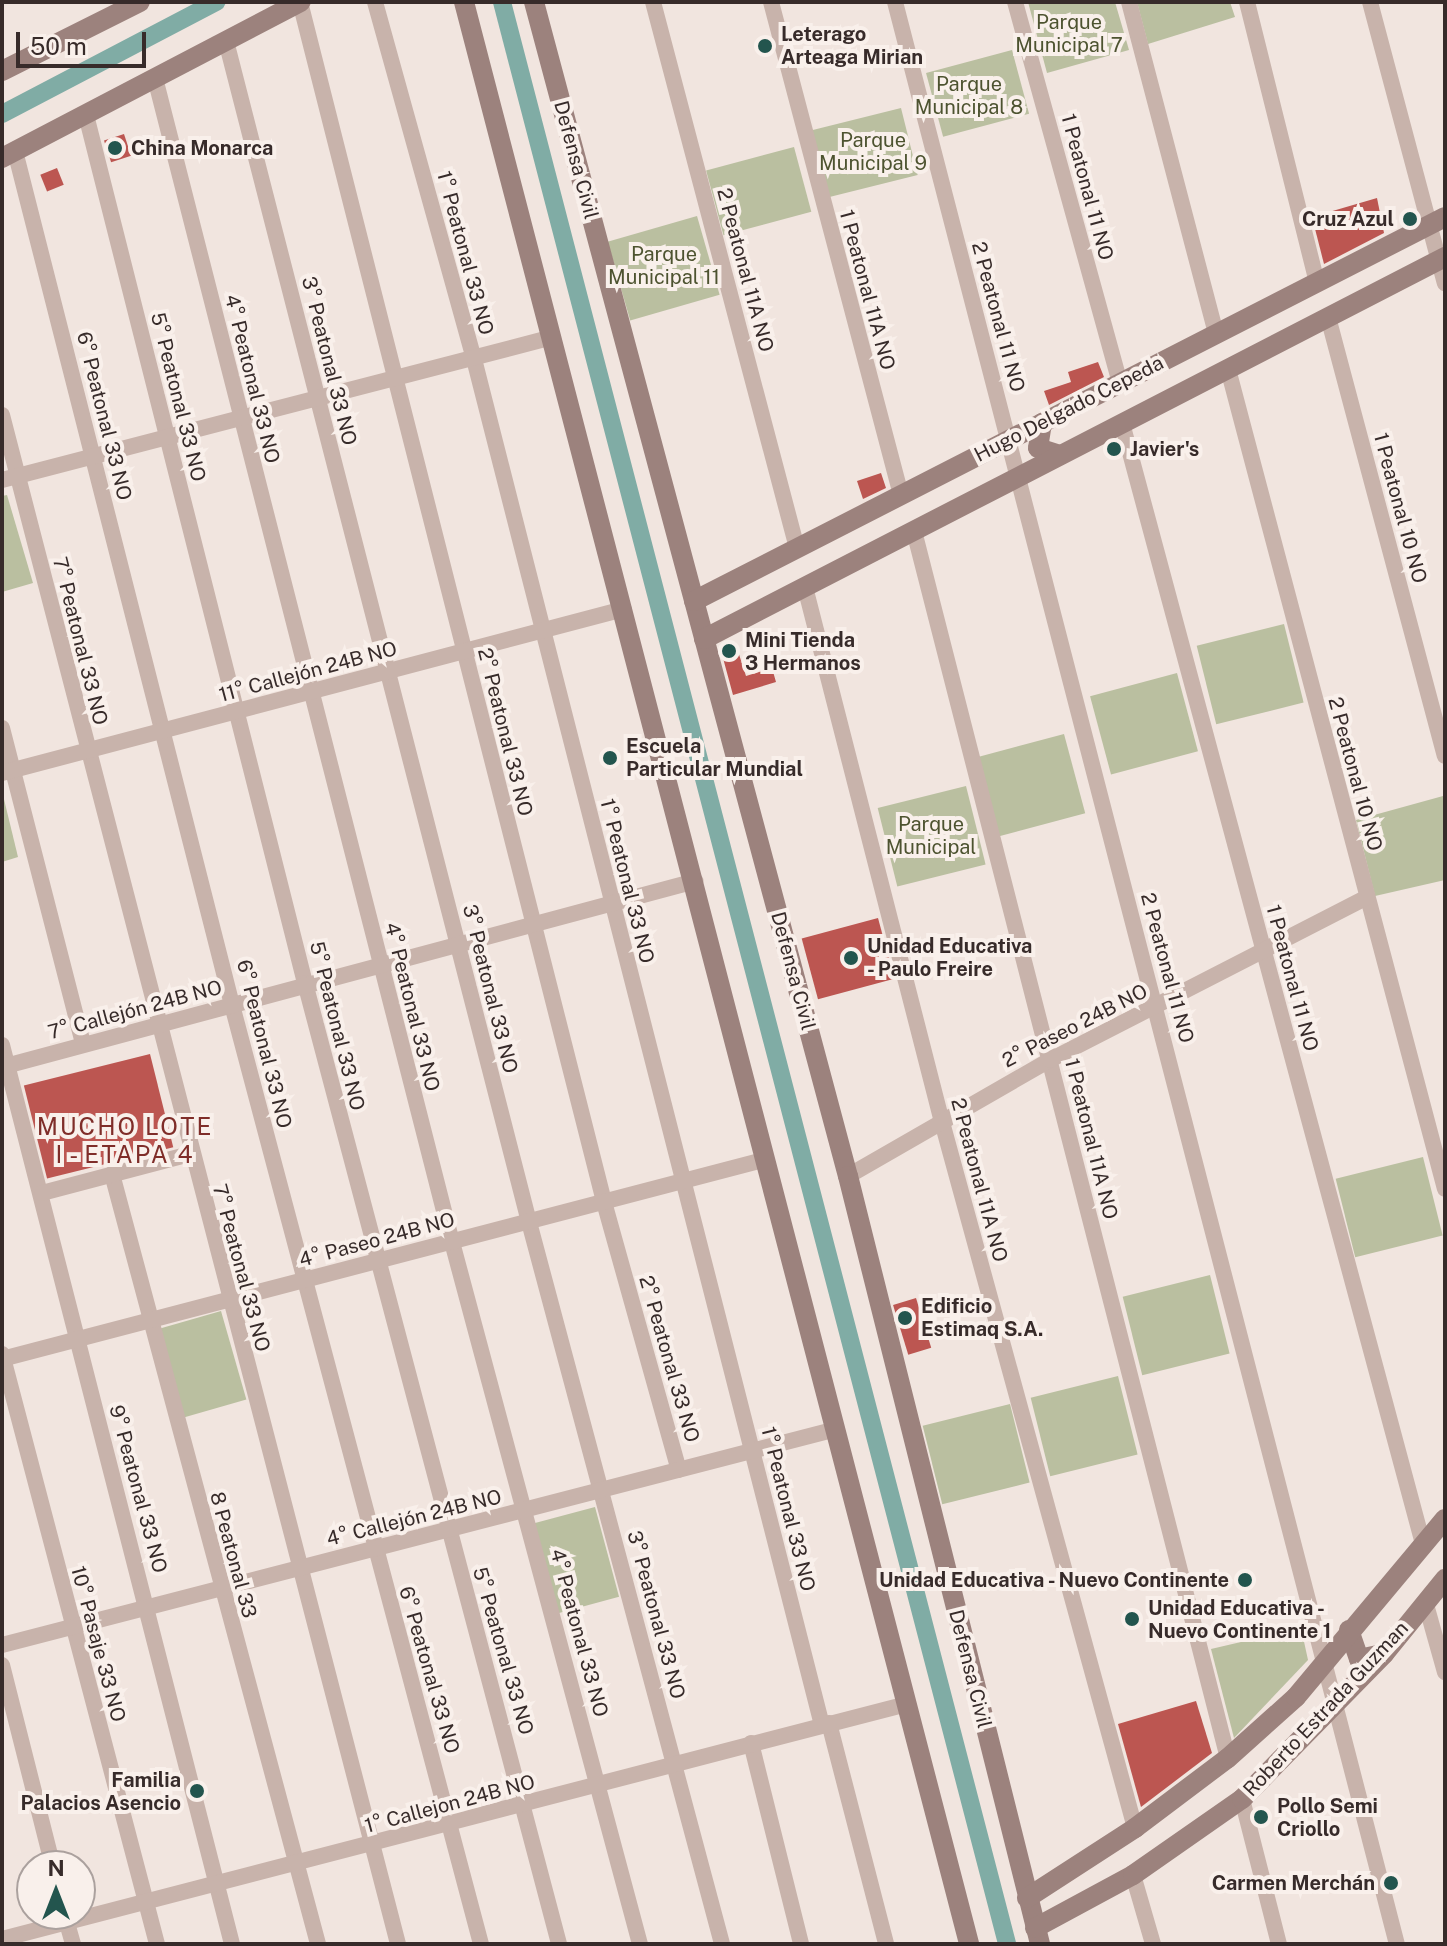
<!DOCTYPE html>
<meta charset="utf-8">
<style>
body{margin:0}
#map{position:relative;width:1447px;height:1946px;overflow:hidden;background:#f1e5df;font-family:"Public Sans",sans-serif}
div>[style]{position:absolute}
.green>*{inset:0;background:#babfa0;transform-origin:0 0}
.canal>*{height:18px;margin:-9px;padding:0 9px;transform-origin:9px;border-radius:9px;background:#80aca5}
.building>*{inset:0;background:#bc5651;transform-origin:0 0}
.street>*{height:16px;margin:-8px;padding:0 8px;transform-origin:8px;border-radius:8px;background:#c8b3ab}
.secondary>*{height:20px;margin:-10px;padding:0 10px;transform-origin:10px;border-radius:10px;background:#9c827d}
.dots>*{width:22px;height:22px;translate:-50% -50%;box-sizing:border-box;border:4px solid #f9f0eb;border-radius:50%}
span{translate:-50% -50%;white-space:nowrap;text-align:center;line-height:1.15;-webkit-text-stroke:8px #f9f0eb;paint-order:stroke}
.park-label{font-size:20px;color:#4d5330}
.poi-label{font-size:20px;color:#372b2a;font-weight:700}
.left{translate:0 -50%;text-align:left}
.right{translate:-100% -50%;text-align:right}
.street-label{font-size:20px;color:#372b2a}
.quarter-label{font-size:24px;color:#7f2d29;letter-spacing:2px}
.frame{position:absolute;inset:0;border:4px solid #372b2a;pointer-events:none}
.north{position:absolute;left:16px;top:1850px;width:80px;height:80px;box-sizing:border-box;background:#f9f0eb;border:2px solid #aba19e;border-radius:50%;rotate:0deg;font-size:22px;font-weight:700;line-height:32px;text-align:center;color:#372b2a}
.north::after{content:'';display:block;margin:auto;width:28px;height:36px;background:#23554e;clip-path:polygon(50% 0,100% 100%,50% 72%,0 100%)}
.scale{position:absolute;left:16px;top:32px;width:130px;height:36px;box-sizing:border-box;border:4px solid #372b2a;border-top:0;padding-left:10px;font-size:24px;line-height:28px;white-space:nowrap;color:#372b2a;-webkit-text-stroke:6px #f9f0eb;paint-order:stroke}
</style>
<div id="map">
<div class="green">
<i style="clip-path:polygon(1028px 2px,1115px 2px,1129px 50px,1047px 73px)"></i>
<i style="clip-path:polygon(1137px 2px,1230px 2px,1235px 17px,1148px 44px)"></i>
<i style="left:1012px;top:50px;width:66px;height:89px;rotate:75deg"></i>
<i style="left:901px;top:108px;width:69px;height:94px;rotate:76deg"></i>
<i style="left:794px;top:147px;width:67px;height:91px;rotate:75deg"></i>
<i style="left:697px;top:216px;width:82px;height:93px;rotate:74deg"></i>
<i style="clip-path:polygon(7px 495px,33px 583px,2px 592px,2px 496px)"></i>
<i style="left:1284px;top:624px;width:81px;height:90px;rotate:76deg"></i>
<i style="left:1177px;top:673px;width:81px;height:90px;rotate:75deg"></i>
<i style="left:1064px;top:734px;width:82px;height:91px;rotate:75deg"></i>
<i style="left:966px;top:786px;width:81px;height:91px;rotate:76deg"></i>
<i style="clip-path:polygon(2px 791px,18px 857px,2px 862px)"></i>
<i style="clip-path:polygon(1443px 796px,1445px 880px,1375px 896px,1356px 820px)"></i>
<i style="left:1423px;top:1157px;width:81px;height:90px;rotate:76deg"></i>
<i style="left:1210px;top:1275px;width:81px;height:90px;rotate:76deg"></i>
<i style="left:221px;top:1311px;width:92px;height:67px;rotate:74deg"></i>
<i style="left:1118px;top:1376px;width:81px;height:90px;rotate:76deg"></i>
<i style="left:1010px;top:1404px;width:81px;height:90px;rotate:76deg"></i>
<i style="left:595px;top:1507px;width:93px;height:64px;rotate:75deg"></i>
<i style="clip-path:polygon(1301px 1628px,1308px 1660px,1234px 1738px,1211px 1649px)"></i>
</div>
<div class="canal">
<i style="left:502px;top:2px;width:2007px;rotate:75.42deg"></i>
<i style="left:2px;top:114px;width:242px;rotate:-27.6deg"></i>
</div>
<div class="building">
<i style="left:124px;top:134px;width:23px;height:21px;rotate:72deg"></i>
<i style="left:57px;top:168px;width:18px;height:18px;rotate:68deg"></i>
<i style="clip-path:polygon(1377px 198px,1384px 233px,1324px 264px,1312px 217px)"></i>
<i style="clip-path:polygon(1098px 362px,1104px 377px,1049px 405px,1044px 391px,1071px 382px,1068px 372px)"></i>
<i style="clip-path:polygon(881px 473px,886px 488px,863px 499px,857px 481px)"></i>
<i style="clip-path:polygon(735px 642px,746px 676px,772px 668px,776px 682px,733px 695px,720px 647px)"></i>
<i style="left:878px;top:918px;width:63px;height:79px;rotate:75deg"></i>
<i style="left:150px;top:1054px;width:96px;height:130px;rotate:76deg"></i>
<i style="left:916px;top:1298px;width:52px;height:24px;rotate:73deg"></i>
<i style="clip-path:polygon(1196px 1701px,1212px 1753px,1141px 1807px,1118px 1724px)"></i>
</div>
<div class="street">
<i style="left:300px;top:2px;width:1238px;rotate:75.78deg"></i>
<i style="left:604px;top:1202px;width:278px;rotate:74.4deg"></i>
<i style="left:375px;top:2px;width:370px;rotate:74.5deg"></i>
<i style="left:474px;top:359px;width:1410px;rotate:75.71deg"></i>
<i style="left:653px;top:2px;width:565px;rotate:75.23deg"></i>
<i style="left:771px;top:2px;width:510px;rotate:75.23deg"></i>
<i style="left:895px;top:2px;width:2006px;rotate:75.51deg"></i>
<i style="left:1015px;top:2px;width:395px;rotate:74.6deg"></i>
<i style="left:1129px;top:2px;width:342px;rotate:75.3deg"></i>
<i style="left:1247px;top:2px;width:290px;rotate:76deg"></i>
<i style="left:1370px;top:2px;width:291px;rotate:75.1deg"></i>
<i style="left:226px;top:41px;width:1219px;rotate:75.61deg"></i>
<i style="left:529px;top:1222px;width:747px;rotate:75.03deg"></i>
<i style="left:155px;top:78px;width:1201px;rotate:75.69deg"></i>
<i style="left:452px;top:1242px;width:727px;rotate:75.01deg"></i>
<i style="left:86px;top:115px;width:895px;rotate:75.84deg"></i>
<i style="left:305px;top:983px;width:994px;rotate:75.19deg"></i>
<i style="left:15px;top:151px;width:881px;rotate:75.74deg"></i>
<i style="left:232px;top:1005px;width:971px;rotate:75.15deg"></i>
<i style="left:1328px;top:317px;width:454px;rotate:75.1deg"></i>
<i style="left:1228px;top:369px;width:848px;rotate:75.18deg"></i>
<i style="left:2px;top:415px;width:1579px;rotate:75.48deg"></i>
<i style="left:1122px;top:423px;width:1161px;rotate:74.97deg"></i>
<i style="left:2px;top:480px;width:569px;rotate:-14.55deg"></i>
<i style="left:914px;top:531px;width:1267px;rotate:75.65deg"></i>
<i style="left:805px;top:587px;width:552px;rotate:75.64deg"></i>
<i style="left:942px;top:1122px;width:732px;rotate:74.71deg"></i>
<i style="left:2px;top:728px;width:326px;rotate:75.6deg"></i>
<i style="left:2px;top:773px;width:643px;rotate:-14.77deg"></i>
<i style="left:2px;top:1045px;width:928px;rotate:75.65deg"></i>
<i style="left:2px;top:1067px;width:718px;rotate:-15.02deg"></i>
<i style="left:112px;top:1174px;width:797px;rotate:75.02deg"></i>
<i style="left:848px;top:1176px;width:233px;rotate:-29.9deg"></i>
<i style="left:1050px;top:1060px;width:356px;rotate:-27.2deg"></i>
<i style="left:42px;top:1193px;width:153px;rotate:-14.8deg"></i>
<i style="left:2px;top:1354px;width:610px;rotate:75.28deg"></i>
<i style="left:2px;top:1359px;width:787px;rotate:-14.65deg"></i>
<i style="left:1425px;top:1601px;width:74px;rotate:74.3deg"></i>
<i style="left:2px;top:1645px;width:862px;rotate:-14.52deg"></i>
<i style="left:2px;top:1665px;width:207px;rotate:75.8deg"></i>
<i style="left:829px;top:1723px;width:228px;rotate:75.5deg"></i>
<i style="left:751px;top:1743px;width:207px;rotate:76deg"></i>
<i style="left:1242px;top:1799px;width:150px;rotate:75.7deg"></i>
<i style="left:1133px;top:1875px;width:72px;rotate:73.8deg"></i>
<i style="left:65px;top:1916px;width:29px;rotate:74deg"></i>
<i style="left:2px;top:1939px;width:935px;rotate:-14.56deg"></i>
</div>
<div class="secondary">
<i style="left:464px;top:2px;width:2007px;rotate:75.42deg"></i>
<i style="left:534px;top:2px;width:1215px;rotate:75.03deg"></i>
<i style="left:848px;top:1176px;width:792px;rotate:75.96deg"></i>
<i style="left:2px;top:71px;width:154px;rotate:-26.6deg"></i>
<i style="left:2px;top:158px;width:337px;rotate:-27.6deg"></i>
<i style="left:1042px;top:423px;width:25px;rotate:99deg"></i>
<i style="left:1038px;top:448px;width:23px;rotate:18deg"></i>
<i style="left:694px;top:601px;width:843px;rotate:-27.08deg"></i>
<i style="left:704px;top:639px;width:834px;rotate:-27.27deg"></i>
<i style="left:1349px;top:1630px;width:31px;rotate:71deg"></i>
<i style="left:1359px;top:1659px;width:25px;rotate:-12deg"></i>
<i style="left:1027px;top:1898px;width:129px;rotate:-32.9deg"></i>
<i style="left:1135px;top:1828px;width:116px;rotate:-37deg"></i>
<i style="left:1228px;top:1758px;width:91px;rotate:-41.9deg"></i>
<i style="left:1296px;top:1697px;width:232px;rotate:-50.1deg"></i>
<i style="left:1035px;top:1928px;width:111px;rotate:-28.4deg"></i>
<i style="left:1133px;top:1875px;width:133px;rotate:-34.9deg"></i>
<i style="left:1242px;top:1799px;width:203px;rotate:-45.6deg"></i>
<i style="left:1384px;top:1654px;width:97px;rotate:-50.9deg"></i>
</div>
<div class="dots">
<i style="left:765px;top:46px;background:#23554e"></i>
<i style="left:115px;top:148px;background:#23554e"></i>
<i style="left:1410px;top:219px;background:#23554e"></i>
<i style="left:1114px;top:449px;background:#23554e"></i>
<i style="left:729px;top:651px;background:#23554e"></i>
<i style="left:610px;top:758px;background:#23554e"></i>
<i style="left:851px;top:958px;background:#23554e"></i>
<i style="left:905px;top:1318px;background:#23554e"></i>
<i style="left:1245px;top:1580px;background:#23554e"></i>
<i style="left:1132px;top:1619px;background:#23554e"></i>
<i style="left:197px;top:1791px;background:#23554e"></i>
<i style="left:1261px;top:1817px;background:#23554e"></i>
<i style="left:1391px;top:1883px;background:#23554e"></i>
</div>
<div class="park-label">
<span style="left:1069px;top:34px">Parque<br>Municipal 7</span>
<span style="left:969px;top:96px">Parque<br>Municipal 8</span>
<span style="left:873px;top:152px">Parque<br>Municipal 9</span>
<span style="left:664px;top:266px">Parque<br>Municipal 11</span>
<span style="left:931px;top:836px">Parque<br>Municipal</span>
</div>
<div class="poi-label">
<span class="left" style="left:781px;top:46px">Leterago<br>Arteaga Mirian</span>
<span class="left" style="left:131px;top:148px">China Monarca</span>
<span class="right" style="left:1394px;top:219px">Cruz Azul</span>
<span class="left" style="left:1130px;top:449px">Javier's</span>
<span class="left" style="left:745px;top:652px">Mini Tienda<br>3 Hermanos</span>
<span class="left" style="left:626px;top:758px">Escuela<br>Particular Mundial</span>
<span class="left" style="left:867px;top:958px">Unidad Educativa<br>- Paulo Freire</span>
<span class="left" style="left:921px;top:1318px">Edificio<br>Estimaq S.A.</span>
<span class="right" style="left:1229px;top:1580px">Unidad Educativa - Nuevo Continente</span>
<span class="left" style="left:1148px;top:1620px">Unidad Educativa -<br>Nuevo Continente 1</span>
<span class="right" style="left:181px;top:1792px">Familia<br>Palacios Asencio</span>
<span class="left" style="left:1277px;top:1818px">Pollo Semi<br>Criollo</span>
<span class="right" style="left:1375px;top:1883px">Carmen Merchán</span>
</div>
<div class="street-label">
<span style="left:576px;top:160px;rotate:75deg">Defensa Civil</span>
<span style="left:1087px;top:187px;rotate:75deg">1 Peatonal 11 NO</span>
<span style="left:465px;top:253px;rotate:75deg">1° Peatonal 33 NO</span>
<span style="left:745px;top:270px;rotate:75deg">2 Peatonal 11A NO</span>
<span style="left:867px;top:290px;rotate:75deg">1 Peatonal 11A NO</span>
<span style="left:998px;top:317px;rotate:75deg">2 Peatonal 11 NO</span>
<span style="left:329px;top:361px;rotate:76deg">3° Peatonal 33 NO</span>
<span style="left:252px;top:379px;rotate:76deg">4° Peatonal 33 NO</span>
<span style="left:178px;top:397px;rotate:76deg">5° Peatonal 33 NO</span>
<span style="left:1069px;top:409px;rotate:-27deg">Hugo Delgado Cepeda</span>
<span style="left:104px;top:416px;rotate:76deg">6° Peatonal 33 NO</span>
<span style="left:1400px;top:508px;rotate:75deg">1 Peatonal 10 NO</span>
<span style="left:80px;top:641px;rotate:76deg">7° Peatonal 33 NO</span>
<span style="left:308px;top:672px;rotate:-15deg">11° Callejón 24B NO</span>
<span style="left:505px;top:732px;rotate:76deg">2° Peatonal 33 NO</span>
<span style="left:1355px;top:774px;rotate:75deg">2 Peatonal 10 NO</span>
<span style="left:627px;top:881px;rotate:76deg">1° Peatonal 33 NO</span>
<span style="left:1167px;top:968px;rotate:75deg">2 Peatonal 11 NO</span>
<span style="left:793px;top:971px;rotate:75deg">Defensa Civil</span>
<span style="left:1292px;top:978px;rotate:75deg">1 Peatonal 11 NO</span>
<span style="left:490px;top:989px;rotate:76deg">3° Peatonal 33 NO</span>
<span style="left:412px;top:1007px;rotate:76deg">4° Peatonal 33 NO</span>
<span style="left:135px;top:1010px;rotate:-15deg">7° Callejón 24B NO</span>
<span style="left:337px;top:1026px;rotate:76deg">5° Peatonal 33 NO</span>
<span style="left:1075px;top:1026px;rotate:-27deg">2° Paseo 24B NO</span>
<span style="left:264px;top:1044px;rotate:76deg">6° Peatonal 33 NO</span>
<span style="left:1091px;top:1139px;rotate:76deg">1 Peatonal 11A NO</span>
<span style="left:979px;top:1180px;rotate:75deg">2 Peatonal 11A NO</span>
<span style="left:377px;top:1240px;rotate:-15deg">4° Paseo 24B NO</span>
<span style="left:241px;top:1268px;rotate:75deg">7° Peatonal 33 NO</span>
<span style="left:669px;top:1359px;rotate:74deg">2° Peatonal 33 NO</span>
<span style="left:138px;top:1489px;rotate:75deg">9° Peatonal 33 NO</span>
<span style="left:788px;top:1509px;rotate:76deg">1° Peatonal 33 NO</span>
<span style="left:414px;top:1518px;rotate:-14deg">4° Callejón 24B NO</span>
<span style="left:233px;top:1555px;rotate:75deg">8 Peatonal 33</span>
<span style="left:656px;top:1615px;rotate:75deg">3° Peatonal 33 NO</span>
<span style="left:579px;top:1633px;rotate:75deg">4° Peatonal 33 NO</span>
<span style="left:98px;top:1644px;rotate:75deg">10° Pasaje 33 NO</span>
<span style="left:503px;top:1651px;rotate:74deg">5° Peatonal 33 NO</span>
<span style="left:970px;top:1669px;rotate:76deg">Defensa Civil</span>
<span style="left:429px;top:1670px;rotate:74deg">6° Peatonal 33 NO</span>
<span style="left:1326px;top:1709px;rotate:-47deg">Roberto Estrada Guzman</span>
<span style="left:450px;top:1804px;rotate:-15deg">1° Callejon 24B NO</span>
</div>
<div class="quarter-label">
<span style="left:125px;top:1141px">MUCHO LOTE<br>I - ETAPA 4</span>
</div>
<div class="frame"></div>
<div class="north">N</div>
<div class="scale">50 m</div>
</div>
